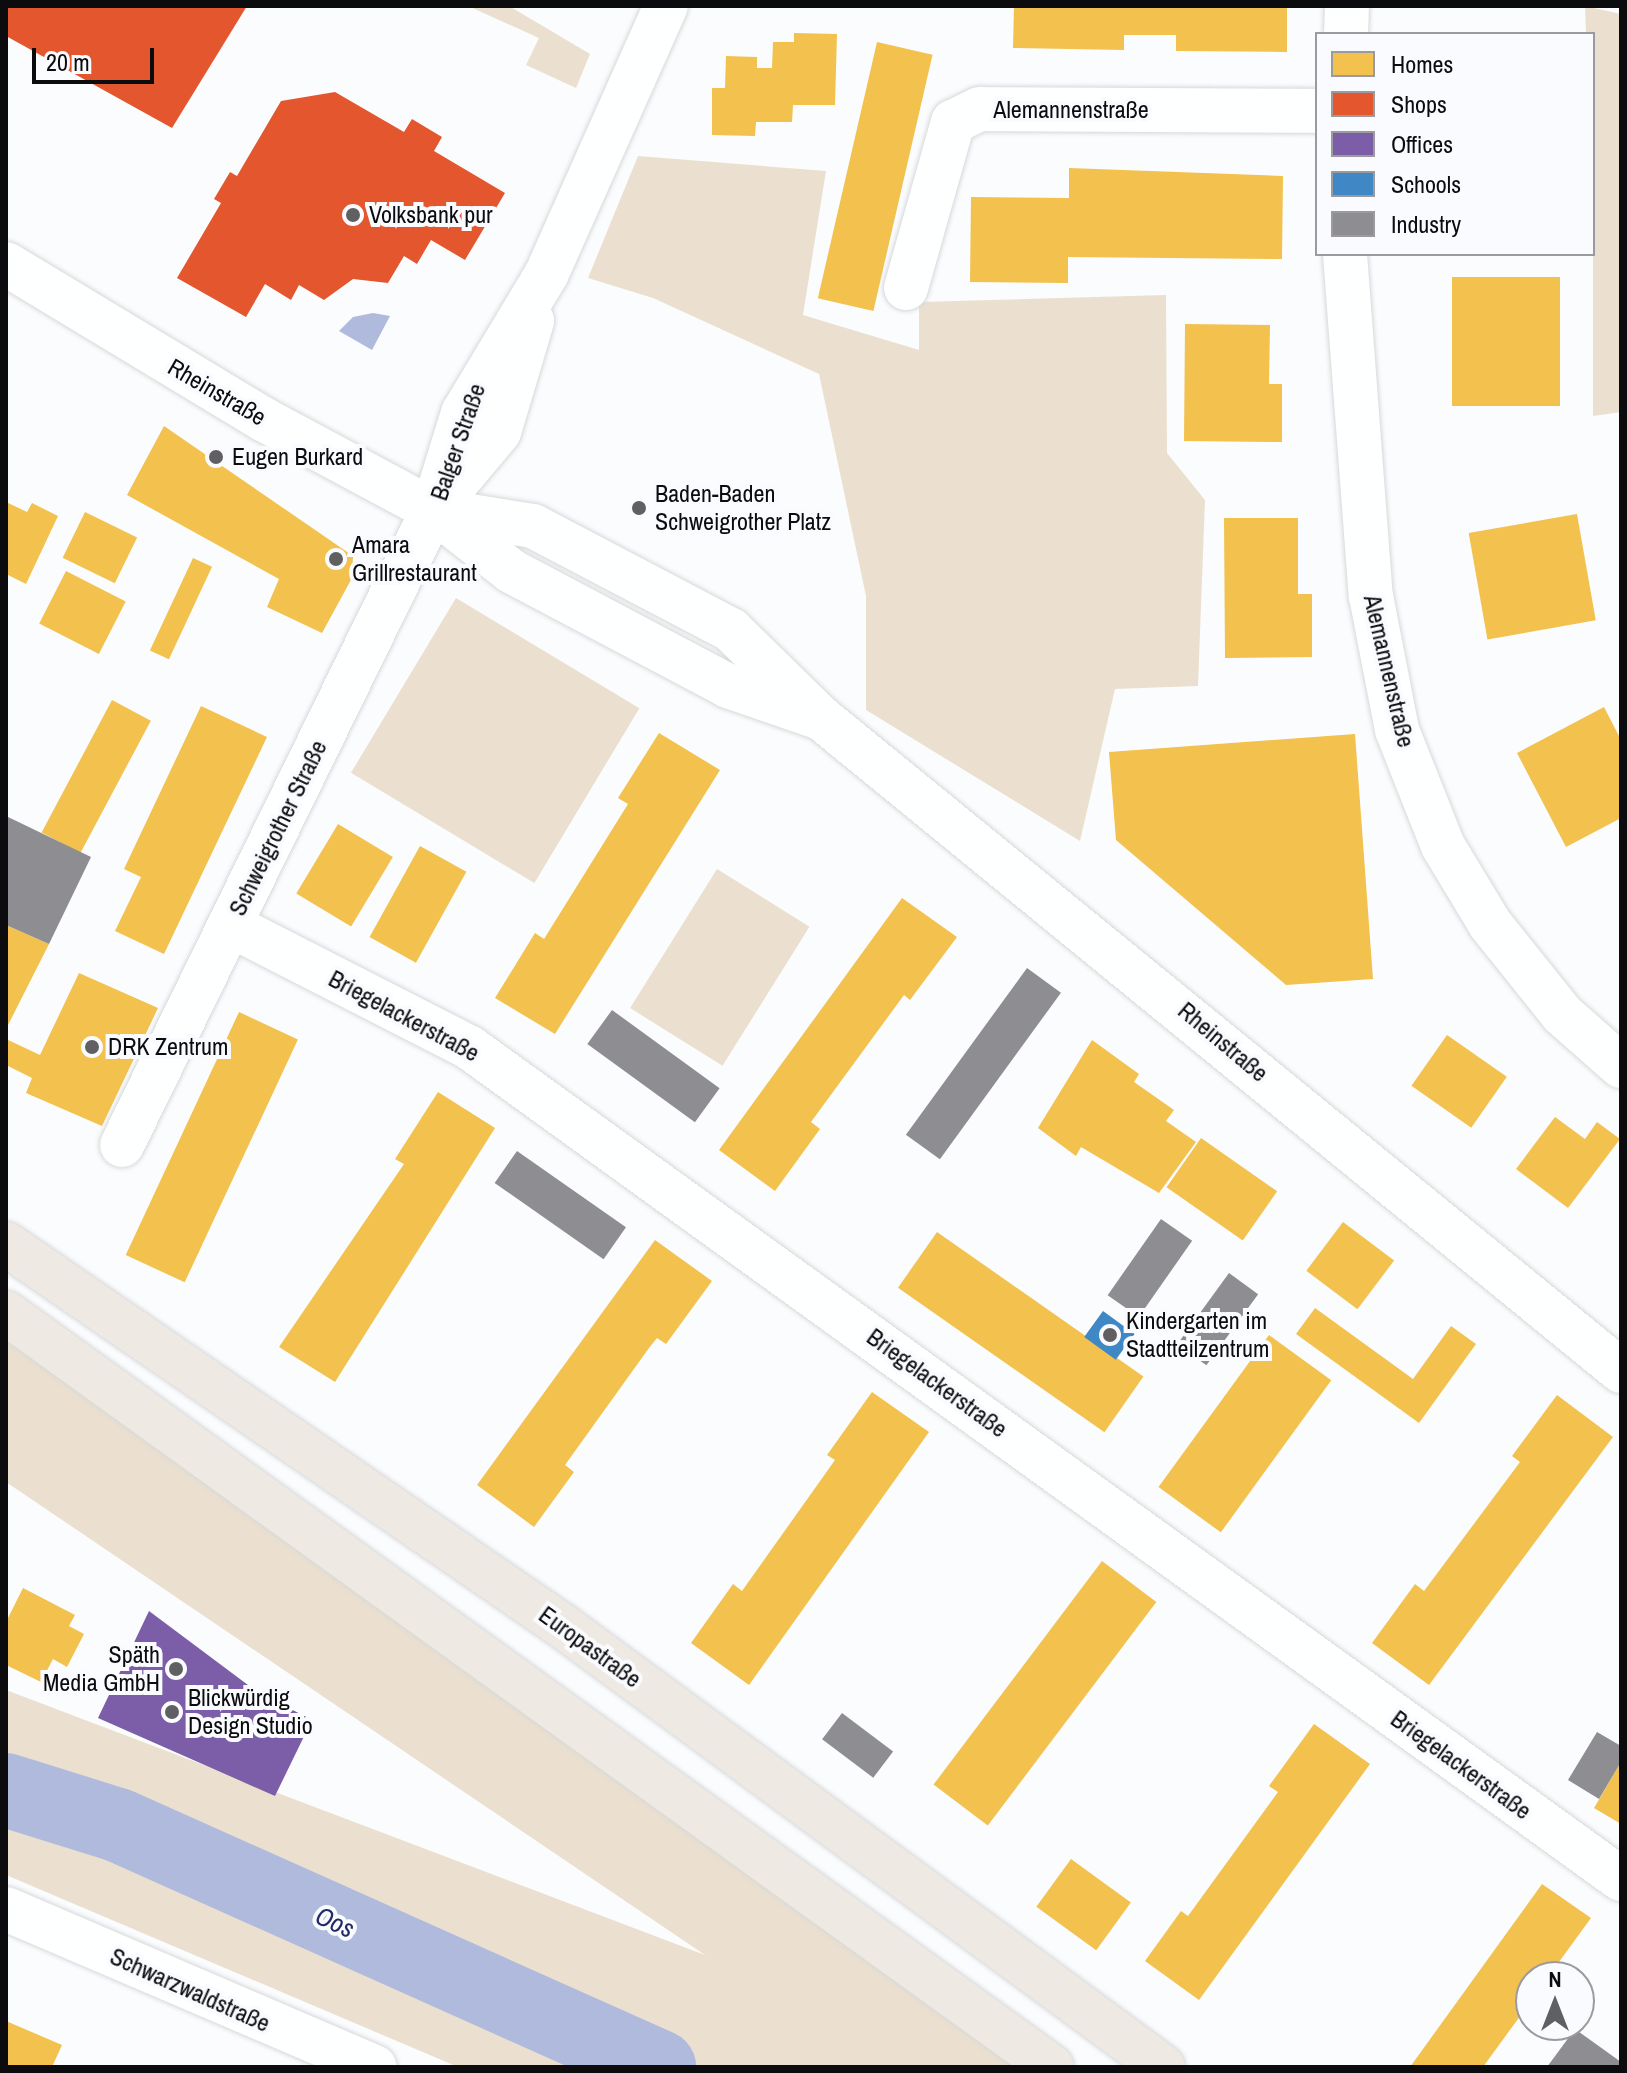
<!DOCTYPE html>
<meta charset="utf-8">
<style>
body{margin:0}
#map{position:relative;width:1627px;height:2073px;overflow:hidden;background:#fbfcfe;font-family:"Archivo Narrow",sans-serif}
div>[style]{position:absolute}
.green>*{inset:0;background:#ebe0cf;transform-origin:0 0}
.water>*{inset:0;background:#afbadd}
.homes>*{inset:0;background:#f2c14e;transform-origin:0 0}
.shops>*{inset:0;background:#e4572e}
.offices>*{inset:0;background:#7b5ea7}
.schools>*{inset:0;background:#3f88c5;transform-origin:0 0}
.industry>*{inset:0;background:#8d8d92;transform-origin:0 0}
.river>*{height:74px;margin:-37px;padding:0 37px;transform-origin:37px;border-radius:37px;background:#afbadd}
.roads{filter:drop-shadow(0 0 2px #d7d8da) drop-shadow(0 0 2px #d7d8da)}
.street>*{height:44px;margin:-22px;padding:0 22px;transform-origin:22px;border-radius:22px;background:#feffff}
.secondary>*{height:44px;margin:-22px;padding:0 22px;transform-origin:22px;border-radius:22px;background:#feffff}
.primary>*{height:44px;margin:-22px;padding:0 22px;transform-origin:22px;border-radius:22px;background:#eeeae3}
.dots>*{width:22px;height:22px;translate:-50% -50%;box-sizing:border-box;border:4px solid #fafbff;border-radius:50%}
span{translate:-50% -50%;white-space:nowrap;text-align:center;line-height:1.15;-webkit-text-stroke:8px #fafbff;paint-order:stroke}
.street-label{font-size:24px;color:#0c0c0e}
.poi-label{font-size:24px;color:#0c0c0e}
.left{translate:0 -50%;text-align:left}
.right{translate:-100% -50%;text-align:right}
.water-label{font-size:26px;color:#222b68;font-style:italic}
.frame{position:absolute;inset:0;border:8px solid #0c0c0e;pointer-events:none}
.legend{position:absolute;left:1315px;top:32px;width:280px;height:224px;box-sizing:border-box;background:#fafbff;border:2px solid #9b9b9f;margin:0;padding:10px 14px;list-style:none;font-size:24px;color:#0c0c0e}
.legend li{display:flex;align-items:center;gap:16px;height:40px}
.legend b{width:40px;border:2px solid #9b9b9f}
.north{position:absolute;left:1515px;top:1961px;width:80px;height:80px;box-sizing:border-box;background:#fafbff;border:2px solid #9b9b9f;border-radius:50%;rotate:0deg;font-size:22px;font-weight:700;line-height:32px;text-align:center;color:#0c0c0e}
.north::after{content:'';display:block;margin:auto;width:28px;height:36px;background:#606062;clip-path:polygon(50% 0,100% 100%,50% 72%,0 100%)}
.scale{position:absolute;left:32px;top:48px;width:122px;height:36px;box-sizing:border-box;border:4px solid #0c0c0e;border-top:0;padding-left:10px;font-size:24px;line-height:28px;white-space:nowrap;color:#0c0c0e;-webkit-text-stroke:6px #fafbff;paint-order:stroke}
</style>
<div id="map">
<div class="green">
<i style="clip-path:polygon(468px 6px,509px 6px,590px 54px,576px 88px,526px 65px,539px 38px)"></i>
<i style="clip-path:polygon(1585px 6px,1621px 14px,1621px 412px,1593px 416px,1593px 34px,1586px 34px)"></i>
<i style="clip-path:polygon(638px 156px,826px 171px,803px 315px,919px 350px,919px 302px,1166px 295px,1167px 453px,1205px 500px,1198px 686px,1115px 689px,1080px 841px,866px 710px,866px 596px,819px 374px,653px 298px,588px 278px)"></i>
<i style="left:456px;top:598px;width:214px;height:204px;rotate:31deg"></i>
<i style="left:717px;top:869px;width:109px;height:164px;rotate:32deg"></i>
<i style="clip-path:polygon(6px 1339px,443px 1655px,1017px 2067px,458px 2067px,6px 1875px,6px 1690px,705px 1955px,6px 1482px)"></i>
</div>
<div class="water">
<i style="clip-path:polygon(373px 313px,390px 316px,372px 350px,339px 331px,353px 317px)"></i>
</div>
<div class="homes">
<i style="clip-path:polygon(1014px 6px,1287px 6px,1287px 52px,1176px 51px,1176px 35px,1124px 35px,1124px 50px,1013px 48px)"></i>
<i style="clip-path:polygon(794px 33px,837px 34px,835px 105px,793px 105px,792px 122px,756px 122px,755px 136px,712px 135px,712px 88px,725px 88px,726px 56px,757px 57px,757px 68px,772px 68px,773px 42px,794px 42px)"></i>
<i style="left:877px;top:42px;width:57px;height:263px;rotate:13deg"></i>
<i style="clip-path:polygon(1069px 168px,1283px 176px,1282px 259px,1068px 257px,1068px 283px,970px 282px,971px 197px,1069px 198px)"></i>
<i style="left:1452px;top:277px;width:108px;height:129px"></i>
<i style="clip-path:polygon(1185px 324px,1270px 325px,1269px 384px,1282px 384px,1282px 442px,1184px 441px)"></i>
<i style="clip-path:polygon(164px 426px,353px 556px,352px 578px,322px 633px,267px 607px,279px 579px,127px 495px)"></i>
<i style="clip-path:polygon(6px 502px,27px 512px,32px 503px,58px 516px,26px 584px,6px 574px)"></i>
<i style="left:85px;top:512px;width:58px;height:51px;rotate:26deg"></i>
<i style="left:1577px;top:514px;width:108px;height:110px;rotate:80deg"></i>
<i style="clip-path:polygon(1224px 518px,1298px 518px,1298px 594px,1312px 594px,1312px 657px,1225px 658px)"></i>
<i style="left:193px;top:558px;width:21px;height:102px;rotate:25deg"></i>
<i style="left:66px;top:571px;width:67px;height:59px;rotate:27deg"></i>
<i style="left:112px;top:700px;width:44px;height:150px;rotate:28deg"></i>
<i style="clip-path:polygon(201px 706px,267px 737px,164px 954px,115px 931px,141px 877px,124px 869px)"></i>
<i style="clip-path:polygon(1604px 707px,1621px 740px,1621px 818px,1566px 847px,1517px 753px)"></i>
<i style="clip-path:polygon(659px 733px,720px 770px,555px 1034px,495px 998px,535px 933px,544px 939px,628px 804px,618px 798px)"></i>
<i style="clip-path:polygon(1355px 734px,1373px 979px,1286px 985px,1116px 840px,1109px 752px)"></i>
<i style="left:338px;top:824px;width:64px;height:81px;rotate:31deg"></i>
<i style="left:420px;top:846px;width:53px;height:104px;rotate:29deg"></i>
<i style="clip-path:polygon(902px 898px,957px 937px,910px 1000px,904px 995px,811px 1122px,820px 1129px,775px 1191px,719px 1150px)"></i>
<i style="clip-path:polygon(6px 925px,49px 944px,6px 1029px)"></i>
<i style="clip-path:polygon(79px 973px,158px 1008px,102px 1126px,26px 1093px,32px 1078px,6px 1065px,6px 1039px,40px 1055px)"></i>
<i style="left:239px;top:1012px;width:65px;height:268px;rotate:25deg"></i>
<i style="left:1447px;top:1035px;width:73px;height:62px;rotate:35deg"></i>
<i style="clip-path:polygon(1092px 1040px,1139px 1074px,1134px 1082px,1174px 1110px,1166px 1121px,1196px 1142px,1159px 1193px,1081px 1147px,1076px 1156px,1038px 1128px)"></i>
<i style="clip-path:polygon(438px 1092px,495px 1128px,335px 1382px,279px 1347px,404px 1164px,395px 1159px)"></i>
<i style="clip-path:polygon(1555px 1117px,1585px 1139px,1597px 1122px,1620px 1139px,1568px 1208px,1516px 1169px)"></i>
<i style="left:1201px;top:1138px;width:93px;height:60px;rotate:35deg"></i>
<i style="left:1343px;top:1222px;width:64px;height:61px;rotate:37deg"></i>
<i style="left:937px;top:1232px;width:252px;height:68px;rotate:35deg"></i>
<i style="clip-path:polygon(655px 1240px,712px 1281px,666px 1344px,657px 1338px,649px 1348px,565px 1465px,574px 1472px,534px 1527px,477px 1485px)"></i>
<i style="clip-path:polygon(1315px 1308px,1413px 1379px,1451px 1326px,1476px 1344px,1419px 1423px,1296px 1334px)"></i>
<i style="left:1269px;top:1335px;width:77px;height:188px;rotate:36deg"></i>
<i style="clip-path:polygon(872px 1392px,929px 1432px,749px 1685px,691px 1643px,733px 1584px,742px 1591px,835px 1460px,827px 1455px)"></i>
<i style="clip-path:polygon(1557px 1395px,1613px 1437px,1429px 1685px,1372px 1643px,1415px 1584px,1424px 1591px,1520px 1462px,1512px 1456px)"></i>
<i style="left:1102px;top:1561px;width:68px;height:280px;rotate:37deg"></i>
<i style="clip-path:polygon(23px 1588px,75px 1615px,69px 1626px,84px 1634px,67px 1667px,53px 1659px,41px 1682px,6px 1665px,6px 1622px)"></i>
<i style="clip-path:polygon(1314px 1724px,1370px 1764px,1199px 2000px,1145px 1961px,1181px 1911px,1188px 1916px,1278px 1792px,1269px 1786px)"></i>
<i style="clip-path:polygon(1621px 1762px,1621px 1824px,1594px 1808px)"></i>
<i style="left:1071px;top:1859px;width:74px;height:59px;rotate:36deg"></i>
<i style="clip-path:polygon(1542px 1884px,1591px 1918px,1548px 1977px,1531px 1977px,1531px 2001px,1483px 2067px,1410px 2067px)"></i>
<i style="clip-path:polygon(6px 2021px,62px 2045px,52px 2067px,6px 2067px)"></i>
</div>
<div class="shops">
<i style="clip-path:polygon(6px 6px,247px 6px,172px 128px,6px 36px)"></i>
<i style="clip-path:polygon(335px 92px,404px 132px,412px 119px,442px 137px,434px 151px,505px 193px,465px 260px,431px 240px,417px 264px,404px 256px,388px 283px,353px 279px,324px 300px,299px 285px,291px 300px,265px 284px,246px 317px,177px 278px,221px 203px,214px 199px,230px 172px,237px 176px,281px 101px)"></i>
</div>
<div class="offices">
<i style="clip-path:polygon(149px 1611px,256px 1691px,312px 1720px,275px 1796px,98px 1718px)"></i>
</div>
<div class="schools">
<i style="left:1103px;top:1311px;width:39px;height:32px;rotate:36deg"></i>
</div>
<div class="industry">
<i style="clip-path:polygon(6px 816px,91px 857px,49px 944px,6px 925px)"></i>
<i style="left:1027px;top:968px;width:42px;height:206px;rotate:36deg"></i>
<i style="left:612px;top:1010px;width:133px;height:42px;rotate:36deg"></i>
<i style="left:517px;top:1151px;width:133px;height:39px;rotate:35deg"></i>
<i style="left:1161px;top:1219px;width:38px;height:93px;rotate:35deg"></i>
<i style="left:1229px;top:1273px;width:36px;height:88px;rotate:36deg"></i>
<i style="left:842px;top:1713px;width:64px;height:33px;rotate:37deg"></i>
<i style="clip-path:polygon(1597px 1732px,1621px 1746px,1621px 1762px,1599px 1799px,1568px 1780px)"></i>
<i style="clip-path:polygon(1575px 2029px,1621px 2062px,1621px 2067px,1547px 2067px)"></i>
</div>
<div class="river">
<i style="left:6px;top:1790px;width:117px;rotate:17.4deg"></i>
<i style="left:118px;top:1825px;width:593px;rotate:24.1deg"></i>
</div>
<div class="roads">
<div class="street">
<i style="left:1346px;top:34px;width:28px;rotate:-88deg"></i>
<i style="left:1345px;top:254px;width:343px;rotate:85.7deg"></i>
<i style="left:1371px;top:596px;width:136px;rotate:79deg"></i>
<i style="left:1397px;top:730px;width:125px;rotate:68.4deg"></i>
<i style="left:1443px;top:846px;width:91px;rotate:58.9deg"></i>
<i style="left:1490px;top:924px;width:115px;rotate:51.3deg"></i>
<i style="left:1562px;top:1014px;width:79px;rotate:41.4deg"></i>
<i style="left:906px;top:288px;width:173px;rotate:-74.2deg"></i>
<i style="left:953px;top:122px;width:30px;rotate:-26deg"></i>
<i style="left:980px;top:109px;width:337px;rotate:0.3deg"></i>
<i style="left:230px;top:925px;width:270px;rotate:27.1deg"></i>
<i style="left:470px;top:1048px;width:1420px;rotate:35.83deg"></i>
<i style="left:122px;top:1145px;width:707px;rotate:-63.91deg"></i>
</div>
<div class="secondary">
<i style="left:6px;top:264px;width:300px;rotate:31.1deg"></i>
<i style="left:263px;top:419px;width:193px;rotate:28.2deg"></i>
<i style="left:433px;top:510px;width:99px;rotate:38deg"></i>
<i style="left:511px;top:571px;width:246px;rotate:27.9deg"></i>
<i style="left:728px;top:686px;width:92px;rotate:19deg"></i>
<i style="left:441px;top:501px;width:90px;rotate:-50deg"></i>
<i style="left:499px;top:432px;width:116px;rotate:-73.4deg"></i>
<i style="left:433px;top:510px;width:101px;rotate:9.1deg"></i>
<i style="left:533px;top:526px;width:224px;rotate:27.7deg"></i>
<i style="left:731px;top:630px;width:126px;rotate:44.4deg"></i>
<i style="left:821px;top:718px;width:1033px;rotate:39.22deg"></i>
<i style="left:433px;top:510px;width:102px;rotate:-72.8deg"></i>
<i style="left:463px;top:413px;width:163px;rotate:-59deg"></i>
<i style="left:547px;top:273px;width:292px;rotate:-66deg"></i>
<i style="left:6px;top:1909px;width:401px;rotate:23.2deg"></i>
</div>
<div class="primary">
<i style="left:6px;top:1244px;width:677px;rotate:34.46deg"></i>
<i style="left:564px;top:1627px;width:743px;rotate:36.3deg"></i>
<i style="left:6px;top:1313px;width:1289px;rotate:35.79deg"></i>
</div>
</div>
<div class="dots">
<i style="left:353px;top:215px;background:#606062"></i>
<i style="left:216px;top:457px;background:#606062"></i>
<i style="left:639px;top:508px;background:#606062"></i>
<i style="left:336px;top:559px;background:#606062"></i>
<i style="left:92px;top:1047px;background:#606062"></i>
<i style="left:1110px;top:1335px;background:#606062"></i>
<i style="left:176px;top:1669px;background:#606062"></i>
<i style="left:172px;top:1712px;background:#606062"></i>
</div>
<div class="street-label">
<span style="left:1071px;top:110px">Alemannenstraße</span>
<span style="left:217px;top:392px;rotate:30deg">Rheinstraße</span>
<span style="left:458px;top:442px;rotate:-71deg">Balger Straße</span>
<span style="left:1389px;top:671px;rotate:77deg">Alemannenstraße</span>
<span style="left:278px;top:828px;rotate:-64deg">Schweigrother Straße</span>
<span style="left:404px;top:1016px;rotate:28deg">Briegelackerstraße</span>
<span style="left:1223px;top:1042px;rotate:40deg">Rheinstraße</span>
<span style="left:937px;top:1383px;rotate:36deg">Briegelackerstraße</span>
<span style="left:590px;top:1647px;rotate:36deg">Europastraße</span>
<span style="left:1461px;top:1765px;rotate:36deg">Briegelackerstraße</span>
<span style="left:190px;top:1990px;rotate:24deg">Schwarzwaldstraße</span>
</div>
<div class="poi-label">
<span class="left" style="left:369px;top:215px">Volksbank pur</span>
<span class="left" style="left:232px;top:457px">Eugen Burkard</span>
<span class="left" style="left:655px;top:508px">Baden-Baden<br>Schweigrother Platz</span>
<span class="left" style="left:352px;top:559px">Amara<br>Grillrestaurant</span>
<span class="left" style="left:108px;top:1047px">DRK Zentrum</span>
<span class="left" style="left:1126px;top:1335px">Kindergarten im<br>Stadtteilzentrum</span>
<span class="right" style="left:160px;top:1669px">Späth<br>Media GmbH</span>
<span class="left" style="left:188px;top:1712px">Blickwürdig<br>Design Studio</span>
</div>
<div class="water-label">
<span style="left:335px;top:1922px;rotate:24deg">Oos</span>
</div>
<div class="frame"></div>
<ul class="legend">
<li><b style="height:22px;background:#f2c14e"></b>Homes</li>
<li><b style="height:22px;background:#e4572e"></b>Shops</li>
<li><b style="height:22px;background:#7b5ea7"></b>Offices</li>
<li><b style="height:22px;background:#3f88c5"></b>Schools</li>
<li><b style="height:22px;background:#8d8d92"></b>Industry</li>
</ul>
<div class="north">N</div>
<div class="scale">20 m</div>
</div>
